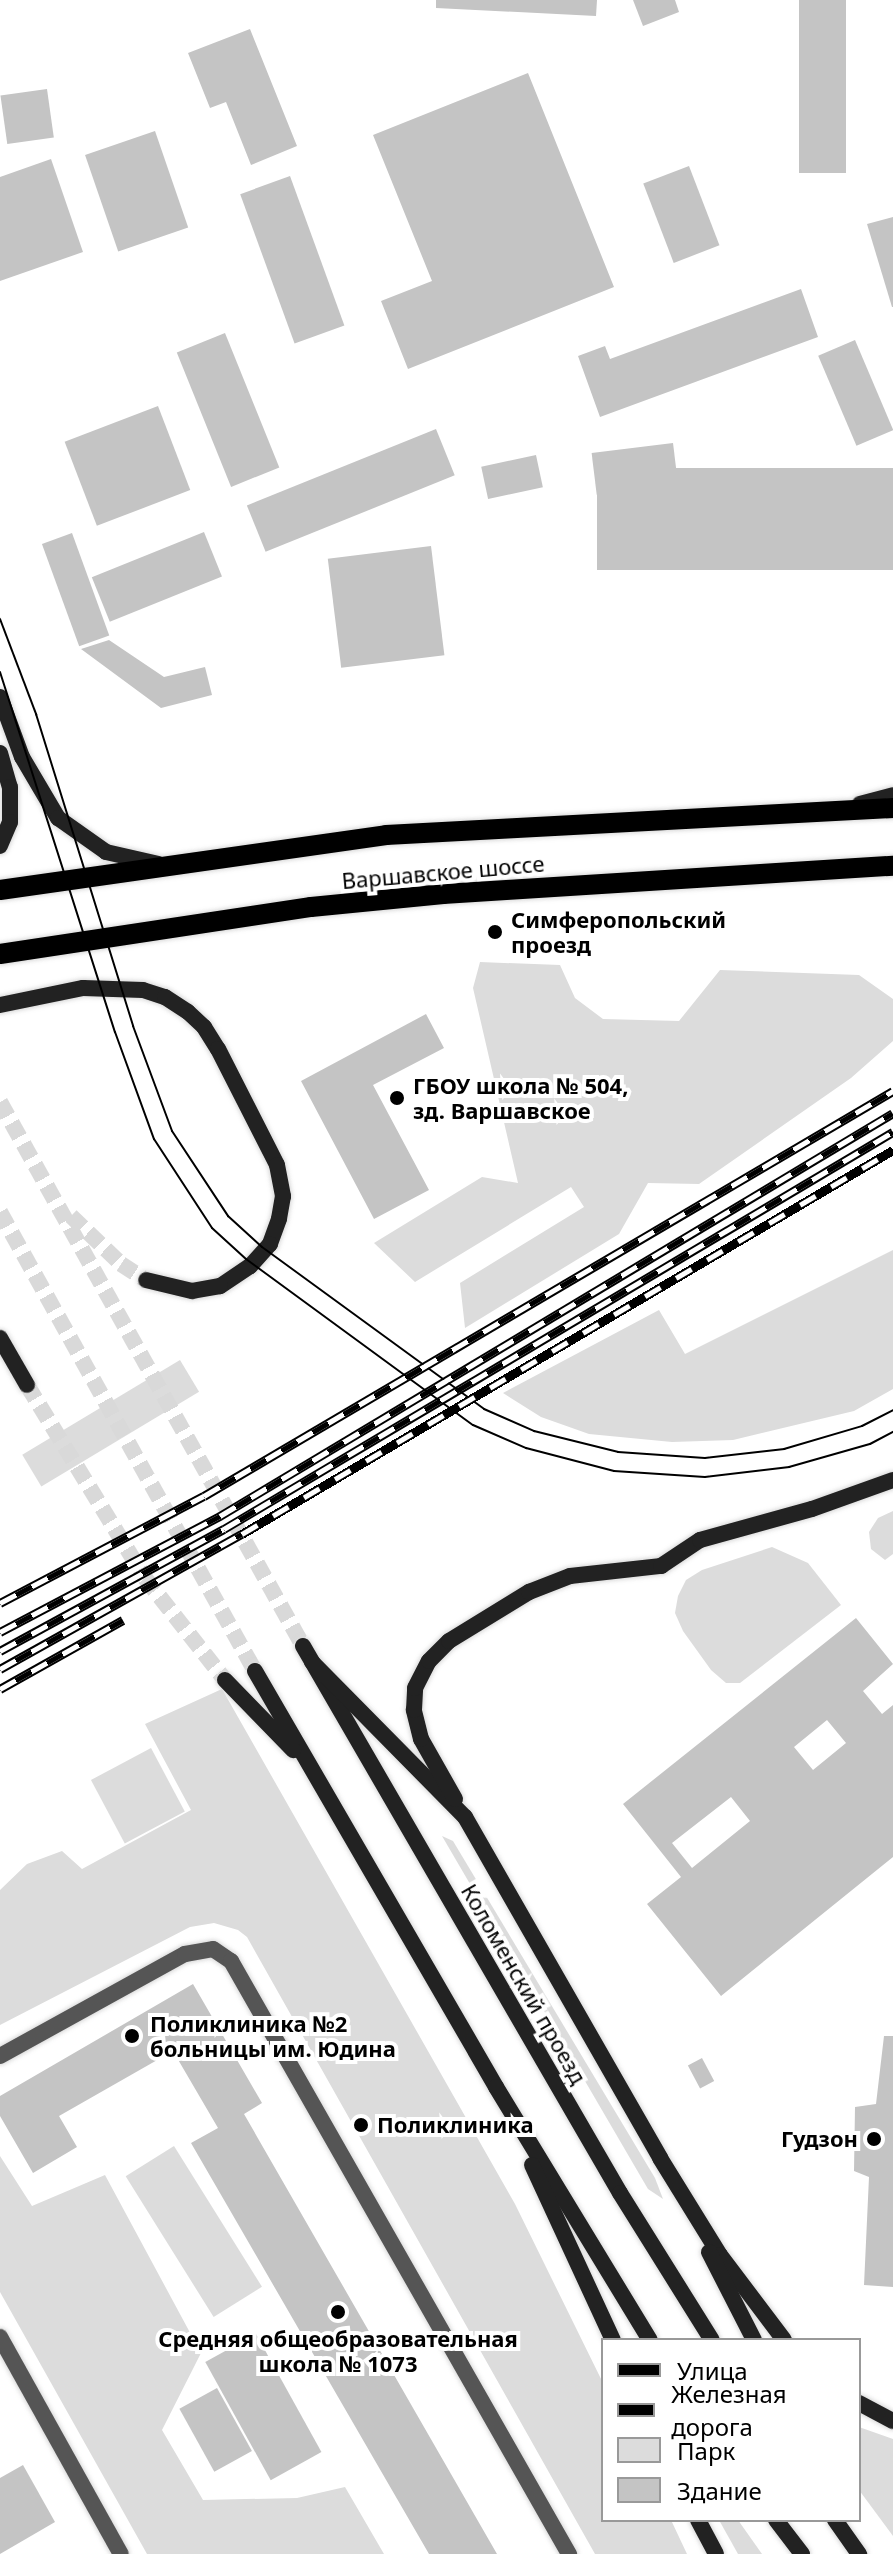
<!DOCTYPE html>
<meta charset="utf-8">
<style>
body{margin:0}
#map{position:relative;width:893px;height:2554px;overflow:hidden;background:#fff;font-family:"Noto Sans",sans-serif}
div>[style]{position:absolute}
.green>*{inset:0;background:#dcdcdc;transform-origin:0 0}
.building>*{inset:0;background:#c4c4c4;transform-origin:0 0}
.secondary-tunnel>*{height:16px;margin-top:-8px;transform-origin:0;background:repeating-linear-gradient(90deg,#d9d9d9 0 16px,transparent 0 24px)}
.roads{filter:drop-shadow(0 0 2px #dbdbdb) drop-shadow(0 0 2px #dbdbdb)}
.street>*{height:16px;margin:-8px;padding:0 8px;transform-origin:8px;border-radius:8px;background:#555}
.secondary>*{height:16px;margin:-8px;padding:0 8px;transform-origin:8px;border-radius:8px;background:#222}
.primary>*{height:20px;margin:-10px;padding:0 10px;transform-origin:10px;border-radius:10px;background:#000}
.tram>*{height:2px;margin:-1px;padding:0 1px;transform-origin:1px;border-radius:1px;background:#000}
.rail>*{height:9px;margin-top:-4.5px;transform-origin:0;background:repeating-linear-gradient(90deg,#fff 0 18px,#000 0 36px);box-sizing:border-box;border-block:2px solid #000}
.dots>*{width:22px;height:22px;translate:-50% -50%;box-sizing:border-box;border:4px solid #fff;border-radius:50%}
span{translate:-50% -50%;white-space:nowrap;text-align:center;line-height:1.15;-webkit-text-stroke:8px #fff;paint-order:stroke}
.street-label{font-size:22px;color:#000}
.poi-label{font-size:22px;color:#000;font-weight:700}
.left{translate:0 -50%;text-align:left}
.right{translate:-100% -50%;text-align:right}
.legend{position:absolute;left:601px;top:2338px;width:260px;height:184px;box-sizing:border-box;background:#fff;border:2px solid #999;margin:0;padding:10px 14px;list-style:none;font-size:24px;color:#000}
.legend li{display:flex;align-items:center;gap:16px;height:40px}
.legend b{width:40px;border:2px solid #999}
</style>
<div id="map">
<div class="green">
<i style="clip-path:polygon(480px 962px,560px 965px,575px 998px,603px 1019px,679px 1021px,720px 970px,859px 975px,893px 999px,893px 1041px,851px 1078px,699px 1184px,648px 1183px,619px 1234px,465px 1328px,460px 1283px,584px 1207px,571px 1187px,415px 1282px,374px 1243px,482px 1177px,518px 1183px,473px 988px)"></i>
<i style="clip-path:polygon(893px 1250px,893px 1389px,854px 1411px,733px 1440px,672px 1442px,589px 1434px,541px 1417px,503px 1393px,659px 1310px,685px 1354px)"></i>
<i style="left:180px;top:1360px;width:37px;height:184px;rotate:59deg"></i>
<i style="clip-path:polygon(893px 1511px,893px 1554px,885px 1560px,871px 1549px,869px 1532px,878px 1518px)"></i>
<i style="clip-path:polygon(772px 1547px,808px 1563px,841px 1605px,740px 1683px,726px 1683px,711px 1670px,683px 1631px,675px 1613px,678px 1596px,686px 1580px,702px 1570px)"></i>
<i style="clip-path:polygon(222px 1689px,515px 2204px,603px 2383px,603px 2520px,671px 2520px,687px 2554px,595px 2554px,247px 1937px,238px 1930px,214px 1923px,190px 1927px,0 2025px,0 1890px,27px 1864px,62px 1851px,82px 1869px,191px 1810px,145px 1724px)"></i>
<i style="left:151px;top:1748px;width:72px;height:68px;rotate:62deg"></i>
<i style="clip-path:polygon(442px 1836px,453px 1841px,655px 2178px,663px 2199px,648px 2189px)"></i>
<i style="left:174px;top:2146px;width:166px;height:57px;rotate:58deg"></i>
<i style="clip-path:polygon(0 2156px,32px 2206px,105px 2175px,201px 2353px,162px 2430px,203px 2500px,297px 2498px,345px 2487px,384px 2554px,147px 2554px,0 2292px)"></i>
<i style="clip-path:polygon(859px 2427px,893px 2439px,893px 2536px,859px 2490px)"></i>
<i style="clip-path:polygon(719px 2520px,738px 2520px,762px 2554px,738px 2554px)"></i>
</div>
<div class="building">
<i style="clip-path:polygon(436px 0,597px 0,596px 16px,436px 8px)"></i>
<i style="clip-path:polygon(633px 0,675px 0,679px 12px,643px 26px)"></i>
<i style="left:799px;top:0;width:47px;height:173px"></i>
<i style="clip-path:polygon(250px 29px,297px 146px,251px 165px,226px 102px,210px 108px,188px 53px)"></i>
<i style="clip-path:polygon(528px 73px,614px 287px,408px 369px,381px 301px,432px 281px,373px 135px)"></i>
<i style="left:47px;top:89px;width:49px;height:47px;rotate:82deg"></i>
<i style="left:155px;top:131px;width:102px;height:74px;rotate:71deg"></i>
<i style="clip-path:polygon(51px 159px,83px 252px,0 281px,0 177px)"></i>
<i style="left:689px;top:166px;width:85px;height:49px;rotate:69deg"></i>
<i style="left:290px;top:176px;width:159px;height:53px;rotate:70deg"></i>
<i style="clip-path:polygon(893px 217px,893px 307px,892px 307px,867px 224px)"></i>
<i style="clip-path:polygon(801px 289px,818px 337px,600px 417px,578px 356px,605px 346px,610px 359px)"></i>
<i style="left:225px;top:333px;width:145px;height:52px;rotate:68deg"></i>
<i style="left:855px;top:340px;width:98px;height:40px;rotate:67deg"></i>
<i style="left:158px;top:406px;width:90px;height:100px;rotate:69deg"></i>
<i style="left:436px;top:429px;width:50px;height:204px;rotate:68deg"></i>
<i style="left:673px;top:443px;width:42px;height:82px;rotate:83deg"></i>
<i style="left:536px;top:455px;width:33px;height:56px;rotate:78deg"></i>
<i style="left:893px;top:468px;width:102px;height:296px;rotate:90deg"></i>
<i style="left:204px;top:532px;width:48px;height:121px;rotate:68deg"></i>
<i style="left:72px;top:533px;width:109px;height:32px;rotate:70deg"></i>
<i style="left:431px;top:546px;width:110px;height:104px;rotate:83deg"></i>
<i style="clip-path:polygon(109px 640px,164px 677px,205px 667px,212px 695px,161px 708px,81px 649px)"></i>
<i style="clip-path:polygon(426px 1014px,444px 1048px,373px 1085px,429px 1190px,374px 1219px,301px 1081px)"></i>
<i style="clip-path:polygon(evenodd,856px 1618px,893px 1664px,863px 1691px,882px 1714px,893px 1705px,893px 1857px,721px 1996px,647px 1904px,681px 1877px,623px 1804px,856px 1618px,827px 1720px,846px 1743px,813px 1770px,794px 1747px,827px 1720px,856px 1618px,731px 1797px,750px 1821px,692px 1868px,672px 1843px,731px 1797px)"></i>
<i style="clip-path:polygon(193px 1984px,262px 2103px,244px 2114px,497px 2554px,429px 2554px,191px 2143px,218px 2128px,173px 2051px,59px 2116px,77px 2147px,33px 2173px,0 2116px,0 2096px)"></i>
<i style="clip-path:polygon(884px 2036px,893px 2036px,893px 2287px,864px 2285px,869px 2177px,854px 2171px,855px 2107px,876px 2104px)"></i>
<i style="left:702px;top:2058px;width:26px;height:16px;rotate:62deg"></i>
<i style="left:256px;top:2334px;width:135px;height:58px;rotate:61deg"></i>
<i style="left:217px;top:2388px;width:72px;height:43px;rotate:61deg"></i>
<i style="clip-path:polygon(23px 2465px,55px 2522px,0 2554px,0 2478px)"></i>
</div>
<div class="secondary-tunnel">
<i style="left:0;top:1102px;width:623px;rotate:60.88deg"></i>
<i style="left:0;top:1212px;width:525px;rotate:60.95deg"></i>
<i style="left:71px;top:1216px;width:69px;rotate:43.8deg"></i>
<i style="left:121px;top:1264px;width:30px;rotate:33deg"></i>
<i style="left:27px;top:1385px;width:226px;rotate:58.6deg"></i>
<i style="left:145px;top:1578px;width:130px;rotate:51.9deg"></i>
</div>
<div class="roads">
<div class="street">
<i style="left:0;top:2056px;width:211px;rotate:-28.9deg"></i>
<i style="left:185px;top:1954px;width:28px;rotate:-10deg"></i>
<i style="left:213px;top:1949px;width:22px;rotate:34deg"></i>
<i style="left:231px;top:1961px;width:683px;rotate:60.32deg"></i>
<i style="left:0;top:2337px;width:248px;rotate:60.9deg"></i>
</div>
<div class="secondary">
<i style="left:0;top:697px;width:64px;rotate:69.9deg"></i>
<i style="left:22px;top:757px;width:71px;rotate:59.5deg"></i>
<i style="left:58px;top:818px;width:59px;rotate:35.3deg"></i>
<i style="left:106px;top:852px;width:54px;rotate:12.8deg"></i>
<i style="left:0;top:753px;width:35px;rotate:74deg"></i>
<i style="left:10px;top:787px;width:35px;rotate:90deg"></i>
<i style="left:10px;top:822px;width:26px;rotate:113deg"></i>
<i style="left:860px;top:804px;width:34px;rotate:-15deg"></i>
<i style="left:0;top:1005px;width:85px;rotate:-11.6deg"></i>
<i style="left:83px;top:988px;width:60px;rotate:1.9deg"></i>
<i style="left:143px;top:990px;width:23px;rotate:18deg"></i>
<i style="left:165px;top:997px;width:27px;rotate:33deg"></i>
<i style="left:188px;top:1012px;width:22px;rotate:43deg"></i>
<i style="left:204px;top:1027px;width:26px;rotate:58deg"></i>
<i style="left:218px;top:1049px;width:130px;rotate:63deg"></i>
<i style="left:277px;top:1165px;width:32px;rotate:79deg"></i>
<i style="left:283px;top:1196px;width:23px;rotate:100deg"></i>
<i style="left:279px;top:1219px;width:27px;rotate:110deg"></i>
<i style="left:270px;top:1244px;width:30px;rotate:132deg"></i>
<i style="left:250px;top:1266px;width:36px;rotate:146deg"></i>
<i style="left:220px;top:1286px;width:28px;rotate:170deg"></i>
<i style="left:192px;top:1291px;width:47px;rotate:-166.6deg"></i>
<i style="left:0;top:1338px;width:54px;rotate:60.1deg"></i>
<i style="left:303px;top:1646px;width:632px;rotate:59.91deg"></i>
<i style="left:620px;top:2193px;width:173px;rotate:58deg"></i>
<i style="left:312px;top:1662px;width:218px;rotate:45.4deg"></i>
<i style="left:465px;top:1817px;width:393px;rotate:60.2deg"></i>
<i style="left:660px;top:2158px;width:114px;rotate:58.3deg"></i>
<i style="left:720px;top:2255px;width:106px;rotate:53deg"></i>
<i style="left:255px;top:1671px;width:481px;rotate:59.9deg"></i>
<i style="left:496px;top:2087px;width:296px;rotate:58.7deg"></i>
<i style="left:225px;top:1680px;width:98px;rotate:45.8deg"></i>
<i style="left:455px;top:1799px;width:69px;rotate:-119.5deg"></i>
<i style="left:421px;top:1739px;width:30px;rotate:-104deg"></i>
<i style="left:414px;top:1710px;width:22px;rotate:-87deg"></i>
<i style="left:415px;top:1688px;width:30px;rotate:-63deg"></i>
<i style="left:429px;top:1661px;width:28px;rotate:-45deg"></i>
<i style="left:449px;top:1641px;width:94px;rotate:-31.5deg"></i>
<i style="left:529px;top:1592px;width:44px;rotate:-21.3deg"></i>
<i style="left:570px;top:1576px;width:92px;rotate:-6.3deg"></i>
<i style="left:661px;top:1566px;width:47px;rotate:-33.7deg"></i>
<i style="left:700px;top:1540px;width:116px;rotate:-15.5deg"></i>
<i style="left:812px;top:1509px;width:86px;rotate:-19.7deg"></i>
<i style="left:532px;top:2165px;width:193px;rotate:65.2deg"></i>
<i style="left:709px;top:2252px;width:99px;rotate:62.9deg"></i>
<i style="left:859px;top:2403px;width:38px;rotate:28deg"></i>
<i style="left:698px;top:2520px;width:38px;rotate:62deg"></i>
<i style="left:776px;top:2520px;width:43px;rotate:52.6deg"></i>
<i style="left:835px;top:2520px;width:42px;rotate:54.8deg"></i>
</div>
<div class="primary">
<i style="left:0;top:890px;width:390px;rotate:-8.1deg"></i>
<i style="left:386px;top:835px;width:508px;rotate:-3.05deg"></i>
<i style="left:0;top:954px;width:315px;rotate:-8.6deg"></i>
<i style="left:311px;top:907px;width:133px;rotate:-5.6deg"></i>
<i style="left:443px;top:894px;width:451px;rotate:-3.6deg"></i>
</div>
</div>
<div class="tram">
<i style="left:0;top:619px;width:102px;rotate:69.2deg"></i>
<i style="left:36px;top:714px;width:327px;rotate:72.7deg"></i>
<i style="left:133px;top:1026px;width:112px;rotate:69.6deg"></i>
<i style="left:172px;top:1131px;width:102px;rotate:56.6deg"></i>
<i style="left:228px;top:1216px;width:46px;rotate:42.4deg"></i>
<i style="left:262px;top:1247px;width:275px;rotate:36.1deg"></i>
<i style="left:484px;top:1409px;width:55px;rotate:23.7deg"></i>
<i style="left:534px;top:1431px;width:87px;rotate:14deg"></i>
<i style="left:618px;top:1452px;width:87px;rotate:3.9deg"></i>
<i style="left:705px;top:1458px;width:80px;rotate:-6.5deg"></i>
<i style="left:784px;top:1449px;width:81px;rotate:-16.4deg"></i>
<i style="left:862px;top:1426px;width:35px;rotate:-27deg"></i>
<i style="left:0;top:672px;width:378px;rotate:72.3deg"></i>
<i style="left:115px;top:1032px;width:114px;rotate:70deg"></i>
<i style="left:154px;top:1139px;width:106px;rotate:56.9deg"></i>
<i style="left:212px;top:1228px;width:46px;rotate:42.4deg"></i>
<i style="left:246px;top:1259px;width:281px;rotate:36.2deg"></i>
<i style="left:473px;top:1425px;width:58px;rotate:23.5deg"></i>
<i style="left:526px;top:1448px;width:91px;rotate:14.6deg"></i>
<i style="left:614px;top:1471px;width:91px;rotate:3.8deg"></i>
<i style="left:705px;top:1477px;width:85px;rotate:-6.8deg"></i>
<i style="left:789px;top:1467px;width:84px;rotate:-15.9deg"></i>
<i style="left:870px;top:1444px;width:26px;rotate:-28deg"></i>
</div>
<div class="rail">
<i style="left:0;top:1603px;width:230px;rotate:-27.7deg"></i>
<i style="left:204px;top:1496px;width:799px;rotate:-30.45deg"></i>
<i style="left:0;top:1632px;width:249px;rotate:-27.8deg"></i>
<i style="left:220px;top:1516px;width:784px;rotate:-30.91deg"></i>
<i style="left:0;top:1651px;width:255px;rotate:-28.6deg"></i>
<i style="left:224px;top:1529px;width:778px;rotate:-30.69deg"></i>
<i style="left:0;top:1669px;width:277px;rotate:-29.2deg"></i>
<i style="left:242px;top:1534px;width:756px;rotate:-30.53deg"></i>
<i style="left:0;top:1689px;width:141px;rotate:-29.3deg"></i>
</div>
<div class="dots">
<i style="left:495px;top:932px;background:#000"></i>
<i style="left:397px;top:1098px;background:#000"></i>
<i style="left:132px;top:2036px;background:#000"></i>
<i style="left:361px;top:2125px;background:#000"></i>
<i style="left:874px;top:2139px;background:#000"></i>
<i style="left:338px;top:2312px;background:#000"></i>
</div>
<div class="street-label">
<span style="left:443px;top:872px;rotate:-5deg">Варшавское шоссе</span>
<span style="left:524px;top:1984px;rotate:60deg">Коломенский проезд</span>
</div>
<div class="poi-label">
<span class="left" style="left:511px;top:932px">Симферопольский<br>проезд</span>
<span class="left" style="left:413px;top:1098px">ГБОУ школа № 504,<br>зд. Варшавское</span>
<span class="left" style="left:150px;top:2036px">Поликлиника №2<br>больницы им. Юдина</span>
<span class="left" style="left:377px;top:2125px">Поликлиника</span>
<span class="right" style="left:858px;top:2139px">Гудзон</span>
<span style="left:338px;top:2351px">Средняя общеобразовательная<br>школа № 1073</span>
</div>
<ul class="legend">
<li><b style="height:10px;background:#000"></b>Улица</li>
<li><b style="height:10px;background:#000"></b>Железная дорога</li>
<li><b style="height:22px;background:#dcdcdc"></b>Парк</li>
<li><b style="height:22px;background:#c4c4c4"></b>Здание</li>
</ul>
</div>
